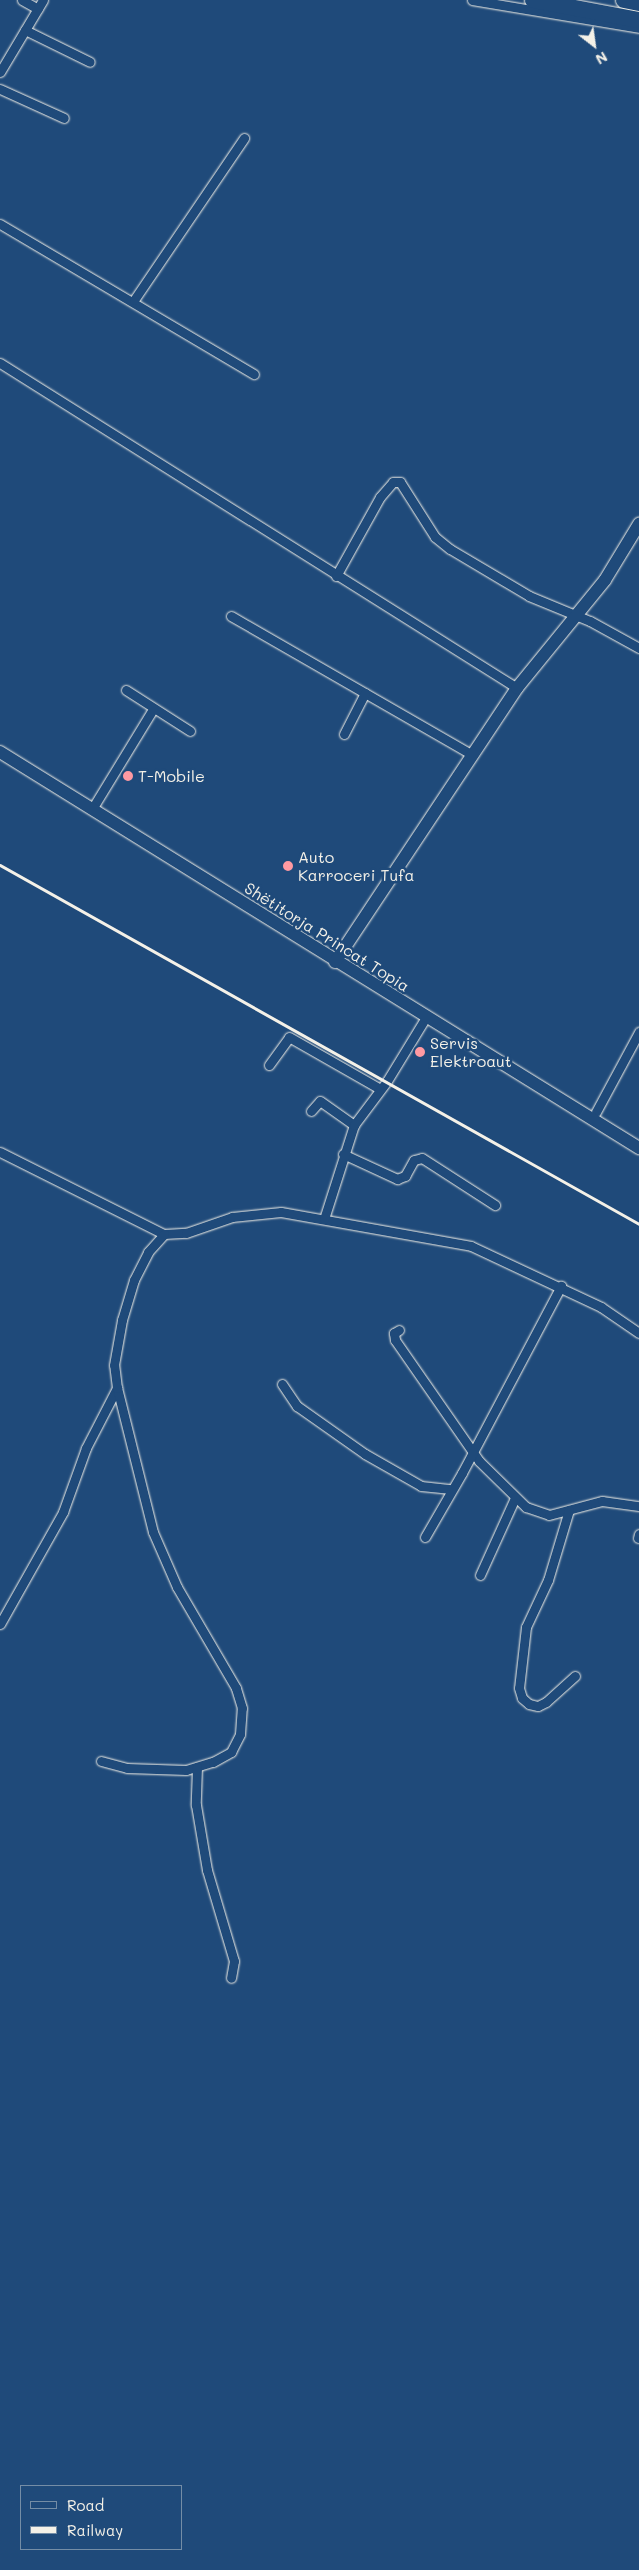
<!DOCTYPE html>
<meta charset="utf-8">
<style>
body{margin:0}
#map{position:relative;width:639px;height:2570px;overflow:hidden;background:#1f4a7a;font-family:Mali,sans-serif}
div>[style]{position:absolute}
.roads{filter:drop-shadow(0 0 1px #f4f1e8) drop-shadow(0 0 1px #f4f1e8)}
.street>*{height:9px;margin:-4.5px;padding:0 4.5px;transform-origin:4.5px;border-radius:4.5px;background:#1f4a7a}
.secondary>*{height:12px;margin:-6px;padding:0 6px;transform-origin:6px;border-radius:6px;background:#1f4a7a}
.highway>*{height:16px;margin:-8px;padding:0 8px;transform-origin:8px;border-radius:8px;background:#1f4a7a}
.rail>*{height:3px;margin:-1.5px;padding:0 1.5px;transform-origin:1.5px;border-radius:1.5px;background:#f4f1e8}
.dots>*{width:14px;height:14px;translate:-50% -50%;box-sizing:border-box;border:2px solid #1f4a7a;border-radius:50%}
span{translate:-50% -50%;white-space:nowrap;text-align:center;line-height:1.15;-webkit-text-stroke:5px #1f4a7a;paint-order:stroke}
.poi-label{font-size:16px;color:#f4f1e8}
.left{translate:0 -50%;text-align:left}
.street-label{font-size:16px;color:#f4f1e8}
.legend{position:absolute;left:20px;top:2485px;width:162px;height:65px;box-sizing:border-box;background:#1f4a7a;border:1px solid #748da6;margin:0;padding:6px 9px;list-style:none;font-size:15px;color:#f4f1e8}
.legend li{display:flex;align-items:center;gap:10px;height:25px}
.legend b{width:25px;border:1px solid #748da6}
.north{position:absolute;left:569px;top:20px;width:50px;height:50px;-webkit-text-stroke:4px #1f4a7a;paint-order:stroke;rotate:150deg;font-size:14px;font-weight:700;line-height:20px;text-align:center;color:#f4f1e8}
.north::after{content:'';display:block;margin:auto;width:18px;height:22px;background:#f4f1e8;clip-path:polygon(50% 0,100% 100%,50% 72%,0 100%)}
</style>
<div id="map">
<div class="roads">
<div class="street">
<i style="left:22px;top:0;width:18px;rotate:29deg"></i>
<i style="left:472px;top:0;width:169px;rotate:9.5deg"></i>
<i style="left:25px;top:30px;width:72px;rotate:26.2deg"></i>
<i style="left:0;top:72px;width:84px;rotate:-59.2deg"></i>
<i style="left:0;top:89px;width:70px;rotate:24.4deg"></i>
<i style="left:0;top:224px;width:295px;rotate:30.6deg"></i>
<i style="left:134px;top:300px;width:196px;rotate:-55.8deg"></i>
<i style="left:0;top:363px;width:611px;rotate:32.15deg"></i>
<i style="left:336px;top:576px;width:90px;rotate:-60.9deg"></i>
<i style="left:380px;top:497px;width:20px;rotate:-49deg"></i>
<i style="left:393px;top:482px;width:7px"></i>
<i style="left:400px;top:482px;width:65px;rotate:57.5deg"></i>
<i style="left:435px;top:537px;width:19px;rotate:39deg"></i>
<i style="left:450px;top:549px;width:92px;rotate:30.7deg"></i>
<i style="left:529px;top:596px;width:66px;rotate:22.3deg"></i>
<i style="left:590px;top:621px;width:56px;rotate:28.9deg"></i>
<i style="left:231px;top:616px;width:279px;rotate:29.9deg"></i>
<i style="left:126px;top:690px;width:76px;rotate:32.6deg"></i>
<i style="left:344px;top:734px;width:46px;rotate:-62.9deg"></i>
<i style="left:92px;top:809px;width:117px;rotate:-58.6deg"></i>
<i style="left:269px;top:1065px;width:34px;rotate:-54deg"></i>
<i style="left:289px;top:1037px;width:105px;rotate:29.7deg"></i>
<i style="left:311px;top:1111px;width:13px;rotate:-48deg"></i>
<i style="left:320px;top:1101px;width:42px;rotate:35.2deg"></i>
<i style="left:596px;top:1112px;width:91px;rotate:-61.7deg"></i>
<i style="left:0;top:1152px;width:183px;rotate:26.6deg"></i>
<i style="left:164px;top:1234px;width:22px;rotate:-3deg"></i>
<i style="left:186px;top:1233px;width:49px;rotate:-19.2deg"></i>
<i style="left:232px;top:1217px;width:49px;rotate:-5.8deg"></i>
<i style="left:281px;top:1212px;width:193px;rotate:10.1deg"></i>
<i style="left:471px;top:1246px;width:144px;rotate:25.1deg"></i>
<i style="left:601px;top:1307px;width:46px;rotate:34.4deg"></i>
<i style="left:343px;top:1154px;width:60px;rotate:24.8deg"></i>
<i style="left:397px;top:1179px;width:9px;rotate:-21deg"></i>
<i style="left:405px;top:1176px;width:18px;rotate:-61deg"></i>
<i style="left:414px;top:1160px;width:8px;rotate:-14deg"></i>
<i style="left:422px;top:1158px;width:87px;rotate:32.8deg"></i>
<i style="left:324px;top:1219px;width:99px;rotate:-72.3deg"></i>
<i style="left:354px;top:1125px;width:55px;rotate:-53.1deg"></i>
<i style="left:387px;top:1081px;width:75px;rotate:-58.6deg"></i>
<i style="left:399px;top:1330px;width:6px;rotate:149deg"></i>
<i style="left:394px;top:1333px;width:7px;rotate:82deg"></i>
<i style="left:395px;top:1340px;width:147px;rotate:55.2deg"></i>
<i style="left:479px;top:1461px;width:66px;rotate:44.4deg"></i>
<i style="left:526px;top:1507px;width:24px;rotate:19deg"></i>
<i style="left:549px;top:1515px;width:55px;rotate:-14.8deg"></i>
<i style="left:602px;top:1501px;width:37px;rotate:8deg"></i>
<i style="left:282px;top:1384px;width:27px;rotate:56deg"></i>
<i style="left:297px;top:1406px;width:83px;rotate:35.2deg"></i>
<i style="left:365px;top:1454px;width:64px;rotate:29.7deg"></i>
<i style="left:421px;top:1486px;width:30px;rotate:6deg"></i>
<i style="left:569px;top:1510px;width:73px;rotate:106.7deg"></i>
<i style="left:548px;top:1580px;width:52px;rotate:115.1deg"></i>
<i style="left:526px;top:1627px;width:61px;rotate:96.5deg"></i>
<i style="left:519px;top:1688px;width:10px;rotate:73deg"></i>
<i style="left:522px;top:1698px;width:9px;rotate:41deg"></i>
<i style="left:529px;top:1704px;width:9px;rotate:13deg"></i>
<i style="left:538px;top:1706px;width:9px;rotate:-27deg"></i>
<i style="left:546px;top:1702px;width:39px;rotate:-42deg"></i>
<i style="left:425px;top:1537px;width:74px;rotate:-60deg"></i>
<i style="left:462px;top:1473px;width:212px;rotate:-62.1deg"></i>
<i style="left:638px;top:1538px;width:4px;rotate:-76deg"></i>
<i style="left:480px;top:1575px;width:85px;rotate:-65.6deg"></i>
<i style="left:0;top:1624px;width:129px;rotate:-60.6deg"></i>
<i style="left:63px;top:1512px;width:68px;rotate:-70.2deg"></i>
<i style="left:86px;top:1448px;width:68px;rotate:-62.7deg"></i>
<i style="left:101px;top:1761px;width:27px;rotate:15deg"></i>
<i style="left:127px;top:1768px;width:59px;rotate:1.9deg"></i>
<i style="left:186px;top:1770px;width:28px;rotate:-17deg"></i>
<i style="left:213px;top:1762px;width:21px;rotate:-29deg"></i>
<i style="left:231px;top:1752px;width:20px;rotate:-63deg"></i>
<i style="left:240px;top:1734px;width:26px;rotate:-86deg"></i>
<i style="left:242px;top:1708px;width:21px;rotate:-107deg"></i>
<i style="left:236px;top:1688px;width:117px;rotate:-120.3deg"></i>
<i style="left:177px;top:1587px;width:60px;rotate:-113.6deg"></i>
<i style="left:153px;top:1532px;width:148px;rotate:-104deg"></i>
<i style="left:117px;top:1388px;width:23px;rotate:-97deg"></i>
<i style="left:114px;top:1365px;width:46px;rotate:-79.9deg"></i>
<i style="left:122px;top:1320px;width:42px;rotate:-73.3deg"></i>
<i style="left:134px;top:1280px;width:31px;rotate:-63deg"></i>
<i style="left:148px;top:1252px;width:24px;rotate:-48deg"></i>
<i style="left:197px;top:1767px;width:38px;rotate:92deg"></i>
<i style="left:196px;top:1805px;width:66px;rotate:80.4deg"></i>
<i style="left:207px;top:1870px;width:95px;rotate:73.5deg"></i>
<i style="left:234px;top:1961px;width:17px;rotate:100deg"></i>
</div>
<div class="secondary">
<i style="left:0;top:752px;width:752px;rotate:31.79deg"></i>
<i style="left:335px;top:962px;width:329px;rotate:-56.4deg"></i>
<i style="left:517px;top:688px;width:139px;rotate:-50.8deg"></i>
<i style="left:605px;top:580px;width:66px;rotate:-58.7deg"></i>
</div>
<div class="highway">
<i style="left:533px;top:0;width:108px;rotate:10.7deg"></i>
<i style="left:624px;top:0;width:15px;rotate:11deg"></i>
</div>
</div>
<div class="rail">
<i style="left:0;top:865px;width:733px;rotate:29.33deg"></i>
</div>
<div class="dots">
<i style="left:128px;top:776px;background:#ff9aa2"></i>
<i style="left:288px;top:866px;background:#ff9aa2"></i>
<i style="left:420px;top:1052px;background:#ff9aa2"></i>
</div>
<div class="poi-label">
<span class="left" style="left:138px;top:776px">T-Mobile</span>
<span class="left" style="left:298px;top:866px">Auto<br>Karroceri Tufa</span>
<span class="left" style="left:430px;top:1052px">Servis<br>Elektroaut</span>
</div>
<div class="street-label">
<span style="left:327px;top:937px;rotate:32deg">Shëtitorja Princat Topia</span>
</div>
<ul class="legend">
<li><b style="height:6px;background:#1f4a7a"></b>Road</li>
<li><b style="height:6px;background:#f4f1e8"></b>Railway</li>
</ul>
<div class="north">N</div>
</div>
